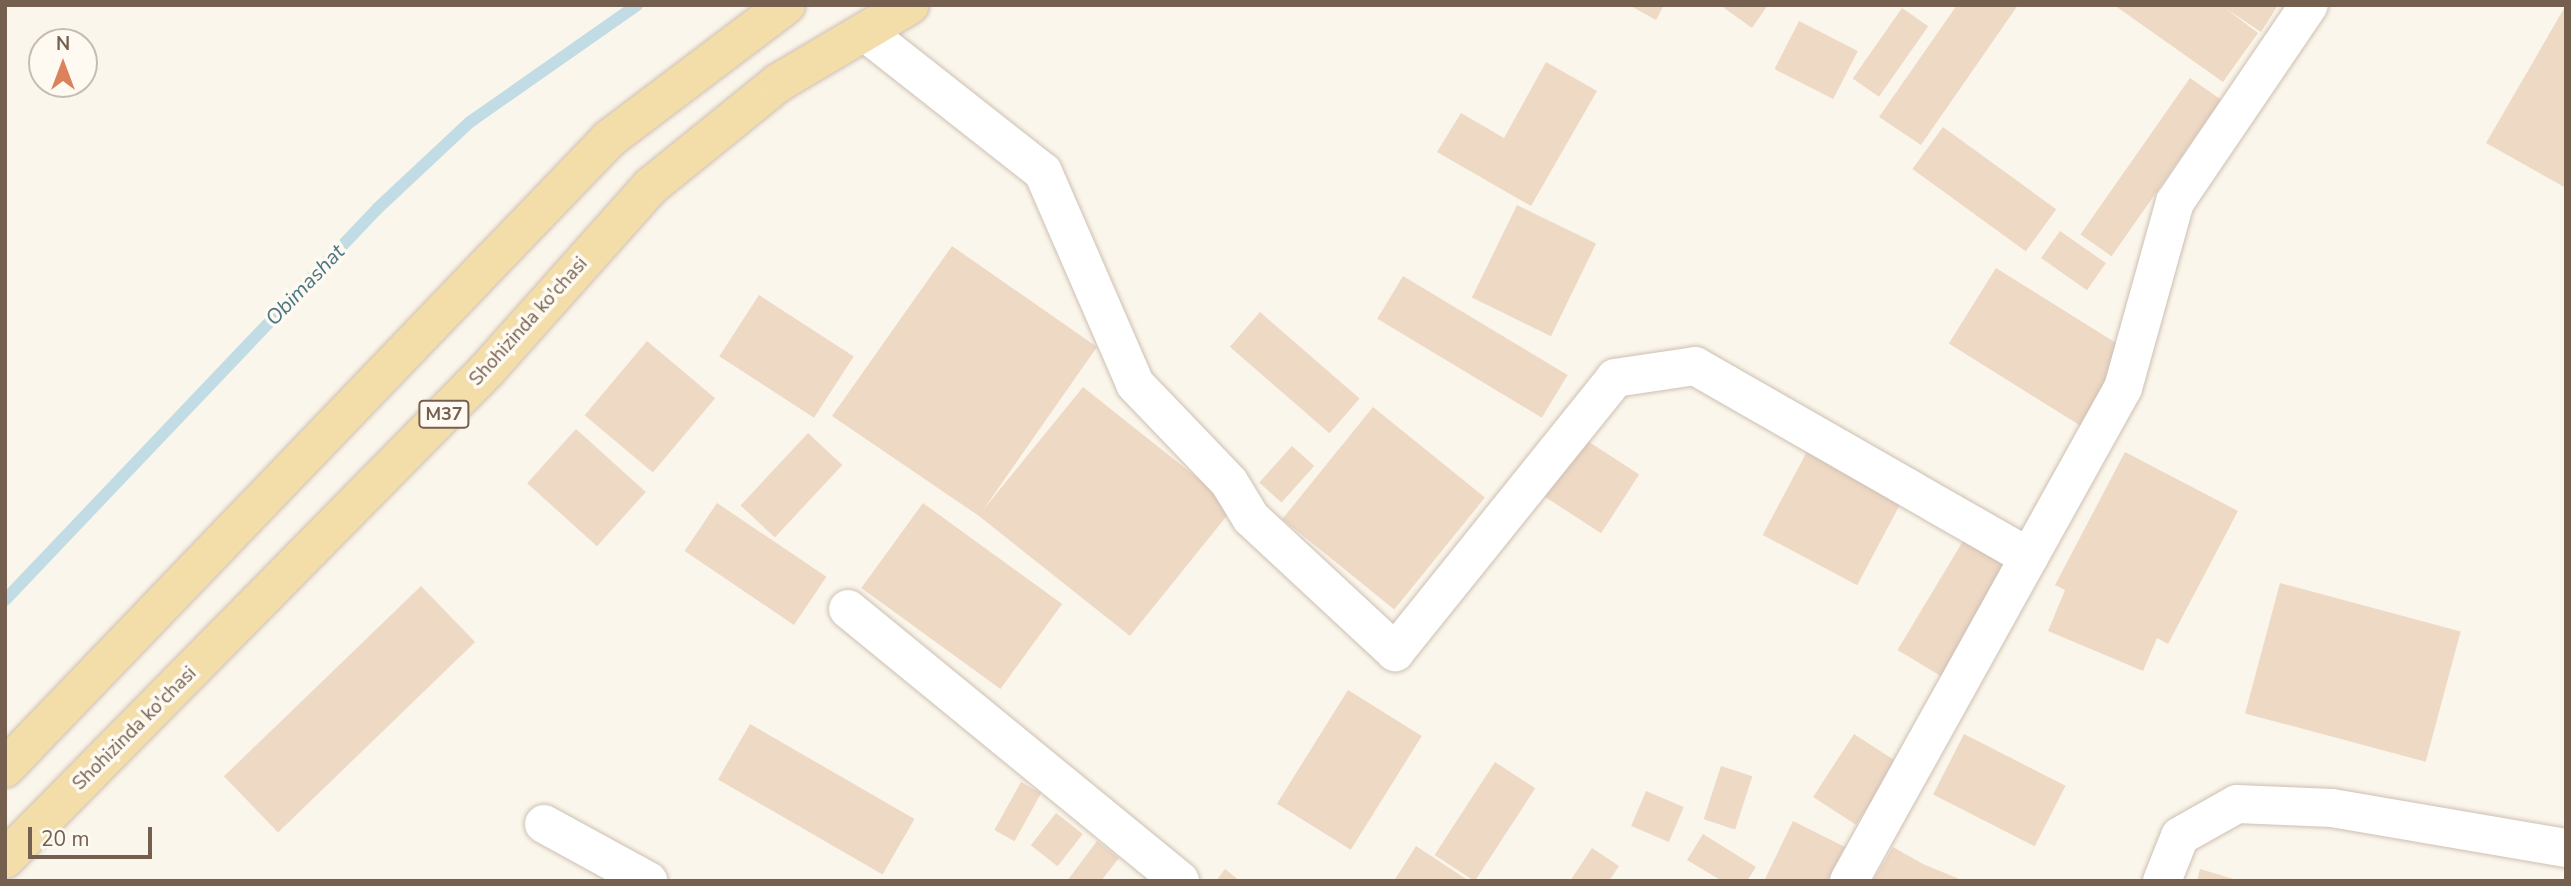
<!DOCTYPE html>
<style>
body{margin:0}
#map{position:relative;width:2571px;height:886px;overflow:hidden;background:#fbf6eb;font-family:"Nunito Sans",sans-serif}
div>[style]{position:absolute}
.stream>*{height:12px;margin:-6px;padding:0 6px;transform-origin:6px;border-radius:6px;background:#c1dce4}
.building>*{inset:0;background:#eed9c5;transform-origin:0 0}
.roads{filter:drop-shadow(0 0 2px #cdbfb2) drop-shadow(0 0 2px #cdbfb2)}
.minor>*{height:38px;margin:-19px;padding:0 19px;transform-origin:19px;border-radius:19px;background:#fff}
.major>*{height:38px;margin:-19px;padding:0 19px;transform-origin:19px;border-radius:19px;background:#f3deaa}
span{translate:-50% -50%;white-space:nowrap;text-align:center;line-height:1.15;-webkit-text-stroke:7px #fefaf2;paint-order:stroke}
.shield-label span{padding:2px 5px;background:#fefaf2;border:2px solid;border-radius:5px;-webkit-text-stroke-width:0}
.shield-label{font-size:18px;color:#756050;font-weight:700}
.street-label{font-size:19px;color:#756050}
.water-label{font-size:21px;color:#4b7785;font-style:italic}
.frame{position:absolute;inset:0;border:7px solid #756050;pointer-events:none}
.north{position:absolute;left:28px;top:28px;width:70px;height:70px;box-sizing:border-box;background:#fefaf2;border:2px solid #c7bcb1;border-radius:50%;rotate:0deg;font-size:19px;font-weight:700;line-height:28px;text-align:center;color:#756050}
.north::after{content:'';display:block;margin:auto;width:24px;height:32px;background:#da825c;clip-path:polygon(50% 0,100% 100%,50% 72%,0 100%)}
.scale{position:absolute;left:28px;top:827px;width:124px;height:32px;box-sizing:border-box;border:4px solid #756050;border-top:0;padding-left:9px;font-size:21px;line-height:24px;white-space:nowrap;color:#756050;-webkit-text-stroke:5px #fefaf2;paint-order:stroke}
</style>
<div id="map">
<div class="stream">
<i style="left:5px;top:600px;width:541px;rotate:-46.42deg"></i>
<i style="left:378px;top:208px;width:126px;rotate:-43.1deg"></i>
<i style="left:470px;top:122px;width:204px;rotate:-35deg"></i>
</div>
<div class="building">
<i style="clip-path:polygon(1629px 5px,1664px 5px,1656px 20px)"></i>
<i style="clip-path:polygon(1720px 5px,1768px 5px,1752px 28px)"></i>
<i style="clip-path:polygon(1957px 5px,2018px 5px,1921px 145px,1879px 117px)"></i>
<i style="clip-path:polygon(2114px 5px,2278px 5px,2261px 32px,2225px 8px,2258px 33px,2223px 82px)"></i>
<i style="clip-path:polygon(2566px 5px,2566px 188px,2486px 143px)"></i>
<i style="left:1902px;top:8px;width:32px;height:86px;rotate:35deg"></i>
<i style="left:1799px;top:21px;width:66px;height:54px;rotate:27deg"></i>
<i style="clip-path:polygon(1546px 62px,1597px 91px,1531px 206px,1437px 152px,1461px 113px,1504px 138px)"></i>
<i style="left:2190px;top:78px;width:38px;height:191px;rotate:35deg"></i>
<i style="left:1943px;top:127px;width:140px;height:52px;rotate:36deg"></i>
<i style="left:1517px;top:205px;width:88px;height:103px;rotate:26deg"></i>
<i style="left:2060px;top:231px;width:56px;height:33px;rotate:35deg"></i>
<i style="clip-path:polygon(952px 246px,1097px 347px,983px 510px,1083px 387px,1234px 507px,1130px 636px,979px 516px,832px 416px)"></i>
<i style="left:1996px;top:268px;width:161px;height:89px;rotate:32deg"></i>
<i style="left:1403px;top:276px;width:192px;height:50px;rotate:31deg"></i>
<i style="left:759px;top:295px;width:113px;height:73px;rotate:33deg"></i>
<i style="left:1260px;top:312px;width:132px;height:46px;rotate:41deg"></i>
<i style="left:647px;top:341px;width:89px;height:97px;rotate:40deg"></i>
<i style="left:1373px;top:407px;width:144px;height:144px;rotate:39deg"></i>
<i style="left:576px;top:429px;width:94px;height:73px;rotate:42deg"></i>
<i style="left:808px;top:433px;width:47px;height:99px;rotate:43deg"></i>
<i style="left:1583px;top:438px;width:67px;height:70px;rotate:33deg"></i>
<i style="left:1811px;top:444px;width:107px;height:103px;rotate:28deg"></i>
<i style="left:1292px;top:446px;width:30px;height:49px;rotate:42deg"></i>
<i style="clip-path:polygon(2125px 452px,2238px 511px,2168px 644px,2157px 638px,2143px 671px,2048px 631px,2065px 590px,2055px 585px)"></i>
<i style="left:717px;top:503px;width:132px;height:58px;rotate:34deg"></i>
<i style="left:923px;top:503px;width:172px;height:105px;rotate:36deg"></i>
<i style="left:1966px;top:536px;width:52px;height:133px;rotate:31deg"></i>
<i style="left:2280px;top:583px;width:187px;height:135px;rotate:15deg"></i>
<i style="left:421px;top:586px;width:78px;height:274px;rotate:46deg"></i>
<i style="left:1348px;top:690px;width:87px;height:134px;rotate:32deg"></i>
<i style="left:750px;top:724px;width:190px;height:64px;rotate:30deg"></i>
<i style="left:1854px;top:734px;width:51px;height:75px;rotate:33deg"></i>
<i style="left:1964px;top:734px;width:114px;height:68px;rotate:27deg"></i>
<i style="left:1495px;top:762px;width:48px;height:111px;rotate:33deg"></i>
<i style="left:1721px;top:766px;width:33px;height:56px;rotate:18deg"></i>
<i style="left:1021px;top:782px;width:23px;height:55px;rotate:29deg"></i>
<i style="left:1646px;top:791px;width:41px;height:38px;rotate:23deg"></i>
<i style="left:1056px;top:813px;width:34px;height:41px;rotate:38deg"></i>
<i style="clip-path:polygon(1793px 821px,1845px 847px,1828px 881px,1764px 881px)"></i>
<i style="clip-path:polygon(1703px 834px,1756px 867px,1747px 881px,1722px 881px,1687px 860px)"></i>
<i style="clip-path:polygon(1097px 841px,1119px 858px,1101px 881px,1067px 881px)"></i>
<i style="clip-path:polygon(1416px 846px,1469px 881px,1394px 881px)"></i>
<i style="clip-path:polygon(1893px 847px,1923px 864px,1964px 881px,1873px 881px)"></i>
<i style="clip-path:polygon(1592px 848px,1619px 866px,1609px 881px,1570px 881px)"></i>
<i style="clip-path:polygon(1225px 869px,1240px 881px,1216px 881px)"></i>
<i style="clip-path:polygon(2200px 869px,2237px 880px,2236px 881px,2197px 881px)"></i>
</div>
<div class="roads">
<div class="minor">
<i style="left:865px;top:32px;width:226px;rotate:38.2deg"></i>
<i style="left:1043px;top:172px;width:231px;rotate:66.5deg"></i>
<i style="left:1135px;top:384px;width:136px;rotate:46.2deg"></i>
<i style="left:1229px;top:482px;width:42px;rotate:58.6deg"></i>
<i style="left:1251px;top:518px;width:197px;rotate:42.9deg"></i>
<i style="left:1395px;top:652px;width:351px;rotate:-51.2deg"></i>
<i style="left:1615px;top:378px;width:81px;rotate:-8.5deg"></i>
<i style="left:1695px;top:366px;width:385px;rotate:29.8deg"></i>
<i style="left:848px;top:609px;width:429px;rotate:39.3deg"></i>
<i style="left:544px;top:824px;width:119px;rotate:28.7deg"></i>
<i style="left:1849px;top:881px;width:564px;rotate:-60.94deg"></i>
<i style="left:2123px;top:388px;width:193px;rotate:-74.4deg"></i>
<i style="left:2175px;top:202px;width:238px;rotate:-55.8deg"></i>
<i style="left:2162px;top:881px;width:48px;rotate:-68.2deg"></i>
<i style="left:2180px;top:836px;width:65px;rotate:-29.3deg"></i>
<i style="left:2237px;top:804px;width:95px;rotate:2.4deg"></i>
<i style="left:2332px;top:808px;width:237px;rotate:9.7deg"></i>
</div>
<div class="major">
<i style="left:5px;top:768px;width:872px;rotate:-46.16deg"></i>
<i style="left:609px;top:139px;width:222px;rotate:-37.1deg"></i>
<i style="left:5px;top:859px;width:687px;rotate:-45.41deg"></i>
<i style="left:487px;top:370px;width:246px;rotate:-48.3deg"></i>
<i style="left:651px;top:186px;width:164px;rotate:-39deg"></i>
<i style="left:778px;top:83px;width:153px;rotate:-30.6deg"></i>
</div>
</div>
<div class="shield-label">
<span style="left:444px;top:414px">M37</span>
</div>
<div class="street-label">
<span style="left:529px;top:322px;rotate:-48deg">Shohizinda ko'chasi</span>
<span style="left:135px;top:729px;rotate:-45deg">Shohizinda ko'chasi</span>
</div>
<div class="water-label">
<span style="left:305px;top:285px;rotate:-46deg">Obimashat</span>
</div>
<div class="frame"></div>
<div class="north">N</div>
<div class="scale">20 m</div>
</div>
